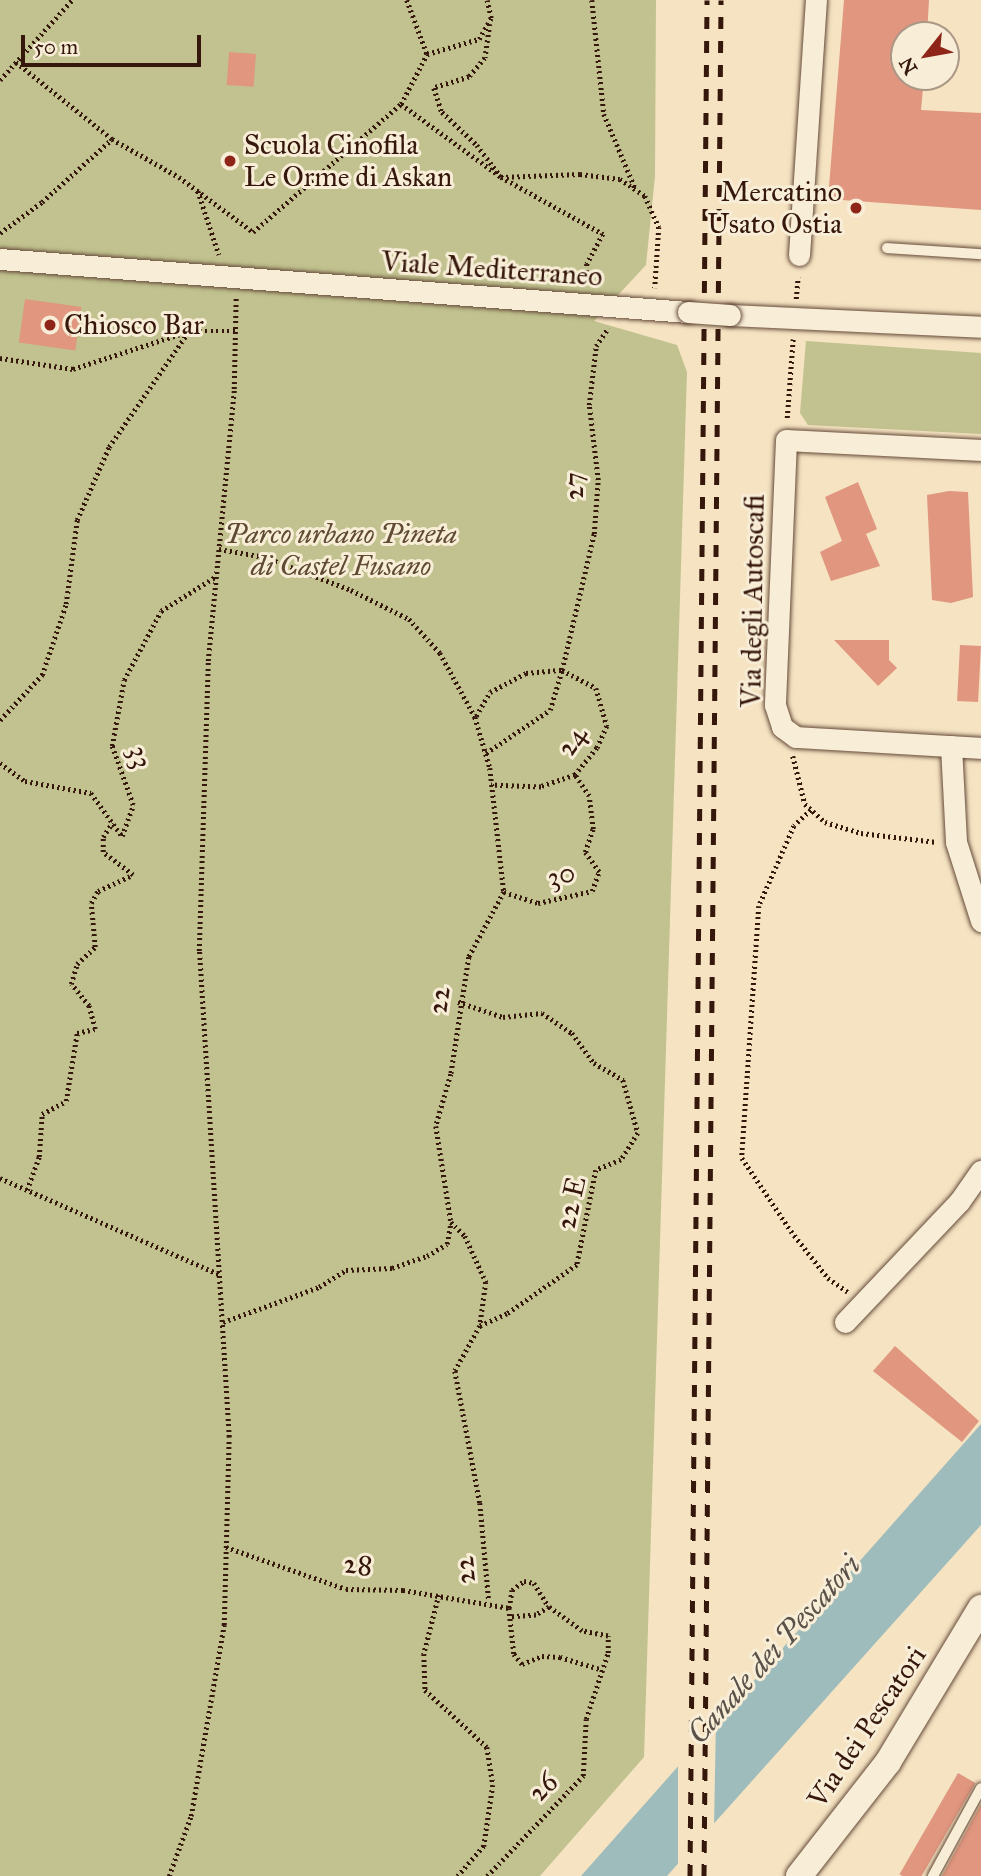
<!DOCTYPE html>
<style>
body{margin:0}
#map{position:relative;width:981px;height:1876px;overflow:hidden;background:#f5e3c2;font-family:"IM FELL Great Primer",serif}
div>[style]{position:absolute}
.green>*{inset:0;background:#c1c28f}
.water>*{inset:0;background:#9fbcbc}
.pier>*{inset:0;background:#f5e3c2}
.building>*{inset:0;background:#e0967f;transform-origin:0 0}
.path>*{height:4.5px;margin-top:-2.25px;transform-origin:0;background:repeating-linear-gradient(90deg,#35170b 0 2px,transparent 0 5.5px)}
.roads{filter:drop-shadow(0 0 2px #654a39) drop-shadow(0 0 2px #654a39)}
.service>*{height:10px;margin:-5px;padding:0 5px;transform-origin:5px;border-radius:5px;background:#f8edd7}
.minor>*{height:21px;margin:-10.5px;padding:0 10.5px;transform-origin:10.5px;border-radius:10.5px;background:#f8edd7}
.tertiary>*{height:26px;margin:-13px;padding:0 13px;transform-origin:13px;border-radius:13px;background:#f8edd7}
.rail>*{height:5px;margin-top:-2.5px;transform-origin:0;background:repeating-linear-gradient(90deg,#35170b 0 12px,transparent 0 24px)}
.bridges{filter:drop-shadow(0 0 2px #654a39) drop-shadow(0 0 2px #654a39)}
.minor-bridge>*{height:21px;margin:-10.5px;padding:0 10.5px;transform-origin:10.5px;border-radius:10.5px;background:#f8edd7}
.dots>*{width:19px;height:19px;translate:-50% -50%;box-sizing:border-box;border:4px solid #f8edd7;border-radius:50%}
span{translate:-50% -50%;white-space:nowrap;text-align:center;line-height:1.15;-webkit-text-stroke:6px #f8edd7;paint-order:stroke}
.poi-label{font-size:28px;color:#35170b}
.left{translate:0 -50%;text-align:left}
.right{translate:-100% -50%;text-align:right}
.street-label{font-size:28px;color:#35170b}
.park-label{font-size:28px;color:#5f4a33;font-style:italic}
.water-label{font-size:30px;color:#5a5149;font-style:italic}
.north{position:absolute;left:890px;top:21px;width:70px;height:70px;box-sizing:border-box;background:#f8edd7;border:2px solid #aa9785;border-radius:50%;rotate:239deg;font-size:19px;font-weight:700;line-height:28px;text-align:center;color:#35170b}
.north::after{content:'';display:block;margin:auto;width:24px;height:32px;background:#8f2418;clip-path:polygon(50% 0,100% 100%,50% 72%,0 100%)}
.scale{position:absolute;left:21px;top:35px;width:180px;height:32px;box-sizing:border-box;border:4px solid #35170b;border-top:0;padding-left:9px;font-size:21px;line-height:24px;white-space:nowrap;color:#35170b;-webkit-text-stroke:5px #f8edd7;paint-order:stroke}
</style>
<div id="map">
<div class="green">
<i style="clip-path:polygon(0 0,656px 0,655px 176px,646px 265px,594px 321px,677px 345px,687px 372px,644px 1757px,540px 1876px,0 1876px)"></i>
<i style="clip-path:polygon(806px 341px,981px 353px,981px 434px,808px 425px,800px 413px)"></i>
</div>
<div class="water">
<i style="clip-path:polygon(981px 1424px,981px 1525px,667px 1876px,581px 1876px)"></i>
</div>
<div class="pier">
<i style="clip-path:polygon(716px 1719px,714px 1828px,678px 1869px,678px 1762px)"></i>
</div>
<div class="building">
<i style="clip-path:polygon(844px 0,929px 0,927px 35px,904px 35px,904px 77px,924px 77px,921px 110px,981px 113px,981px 210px,828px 199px)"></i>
<i style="left:229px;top:52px;width:27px;height:33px;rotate:4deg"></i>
<i style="left:25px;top:299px;width:57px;height:44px;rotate:8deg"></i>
<i style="clip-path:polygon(858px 482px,877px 529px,866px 534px,880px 566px,831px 581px,820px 552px,842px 541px,825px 497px)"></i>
<i style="clip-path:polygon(949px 491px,968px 492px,973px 597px,951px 603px,932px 600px,927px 495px)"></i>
<i style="clip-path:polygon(834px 640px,889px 640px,889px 660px,897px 668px,878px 686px)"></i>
<i style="left:960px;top:645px;width:21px;height:56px;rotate:3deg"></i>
<i style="clip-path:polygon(895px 1346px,979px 1421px,962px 1442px,873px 1371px)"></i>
<i style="left:958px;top:1773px;width:20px;height:117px;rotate:30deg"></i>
<i style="clip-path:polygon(981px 1804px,981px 1876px,942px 1876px)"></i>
</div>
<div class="path">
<i style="left:407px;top:0;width:58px;rotate:69.7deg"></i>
<i style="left:592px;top:0;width:115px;rotate:84deg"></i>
<i style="left:604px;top:114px;width:82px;rotate:67.2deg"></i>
<i style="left:490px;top:24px;width:34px;rotate:98deg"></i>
<i style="left:485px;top:58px;width:25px;rotate:130deg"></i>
<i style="left:469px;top:77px;width:37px;rotate:163deg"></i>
<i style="left:434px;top:88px;width:25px;rotate:72deg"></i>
<i style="left:442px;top:112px;width:48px;rotate:43.3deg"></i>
<i style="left:477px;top:145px;width:40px;rotate:53deg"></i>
<i style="left:501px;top:177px;width:117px;rotate:29.2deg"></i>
<i style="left:603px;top:234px;width:34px;rotate:118deg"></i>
<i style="left:587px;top:264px;width:19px;rotate:93deg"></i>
<i style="left:16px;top:62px;width:123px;rotate:38.7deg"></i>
<i style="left:0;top:80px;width:108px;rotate:-48deg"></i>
<i style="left:401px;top:104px;width:124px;rotate:36.1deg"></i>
<i style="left:501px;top:177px;width:79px;rotate:-2.2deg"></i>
<i style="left:580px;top:174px;width:40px;rotate:7.1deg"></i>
<i style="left:620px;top:179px;width:30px;rotate:34deg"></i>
<i style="left:645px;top:196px;width:34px;rotate:66deg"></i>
<i style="left:659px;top:227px;width:61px;rotate:93.8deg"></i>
<i style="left:198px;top:191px;width:67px;rotate:71.8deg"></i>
<i style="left:0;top:233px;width:52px;rotate:-36.4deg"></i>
<i style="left:42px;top:202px;width:94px;rotate:-42deg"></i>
<i style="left:112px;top:139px;width:77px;rotate:29.6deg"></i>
<i style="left:179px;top:177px;width:92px;rotate:36.6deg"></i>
<i style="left:253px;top:232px;width:196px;rotate:-40.9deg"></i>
<i style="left:401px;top:104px;width:56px;rotate:-62.5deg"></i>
<i style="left:427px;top:54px;width:54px;rotate:-16.1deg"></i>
<i style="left:479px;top:39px;width:24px;rotate:-60deg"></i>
<i style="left:491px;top:18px;width:18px;rotate:-103deg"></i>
<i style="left:796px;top:299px;width:22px;rotate:-85deg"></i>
<i style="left:0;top:358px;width:74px;rotate:8.6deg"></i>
<i style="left:73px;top:369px;width:122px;rotate:-18.1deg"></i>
<i style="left:189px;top:331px;width:47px"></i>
<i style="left:787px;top:418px;width:79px;rotate:-85.7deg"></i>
<i style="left:219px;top:549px;width:47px;rotate:9.9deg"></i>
<i style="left:265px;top:557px;width:92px;rotate:21deg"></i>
<i style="left:351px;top:590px;width:65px;rotate:26.6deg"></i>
<i style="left:409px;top:619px;width:46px;rotate:47.6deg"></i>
<i style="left:440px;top:653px;width:73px;rotate:61.3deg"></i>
<i style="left:475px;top:717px;width:53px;rotate:73.6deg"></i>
<i style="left:490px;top:768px;width:125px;rotate:83.6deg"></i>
<i style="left:504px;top:892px;width:74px;rotate:118.3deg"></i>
<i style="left:469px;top:957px;width:118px;rotate:98.7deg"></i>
<i style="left:451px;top:1074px;width:54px;rotate:106.1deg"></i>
<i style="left:436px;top:1126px;width:97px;rotate:81.1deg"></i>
<i style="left:451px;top:1222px;width:20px;rotate:45deg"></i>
<i style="left:465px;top:1236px;width:51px;rotate:65.5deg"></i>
<i style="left:486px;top:1282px;width:44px;rotate:97.8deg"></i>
<i style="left:480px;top:1326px;width:51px;rotate:119.1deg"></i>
<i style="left:455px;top:1371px;width:134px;rotate:79.3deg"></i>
<i style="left:480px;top:1503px;width:99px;rotate:84.8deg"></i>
<i style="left:476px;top:716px;width:28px;rotate:-60deg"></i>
<i style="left:490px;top:692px;width:41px;rotate:-27.8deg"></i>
<i style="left:526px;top:673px;width:36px;rotate:-5deg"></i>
<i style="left:562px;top:670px;width:38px;rotate:28deg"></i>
<i style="left:596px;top:688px;width:40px;rotate:74deg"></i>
<i style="left:607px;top:726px;width:24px;rotate:114deg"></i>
<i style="left:597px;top:748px;width:35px;rotate:129deg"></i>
<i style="left:575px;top:775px;width:36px;rotate:161deg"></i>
<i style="left:541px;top:787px;width:50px;rotate:-177.7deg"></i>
<i style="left:0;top:720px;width:62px;rotate:-47deg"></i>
<i style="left:42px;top:675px;width:75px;rotate:-71.3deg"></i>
<i style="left:66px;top:604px;width:85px;rotate:-82.5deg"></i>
<i style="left:77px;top:520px;width:80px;rotate:-66.3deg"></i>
<i style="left:109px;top:447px;width:141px;rotate:-55.4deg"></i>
<i style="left:486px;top:753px;width:77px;rotate:-33.9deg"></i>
<i style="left:550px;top:710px;width:42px;rotate:-73.3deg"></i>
<i style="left:562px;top:670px;width:140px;rotate:-76.8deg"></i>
<i style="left:594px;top:534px;width:54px;rotate:-85.8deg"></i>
<i style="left:598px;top:480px;width:76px;rotate:-96.8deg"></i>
<i style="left:589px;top:405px;width:59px;rotate:-83.2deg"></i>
<i style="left:596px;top:346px;width:22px;rotate:-56deg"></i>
<i style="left:793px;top:756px;width:49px;rotate:76deg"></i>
<i style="left:805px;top:804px;width:27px;rotate:42deg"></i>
<i style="left:825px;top:822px;width:38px;rotate:17deg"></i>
<i style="left:861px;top:833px;width:76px;rotate:6.8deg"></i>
<i style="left:0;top:763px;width:31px;rotate:36deg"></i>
<i style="left:25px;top:781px;width:67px;rotate:10.3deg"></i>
<i style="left:91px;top:793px;width:53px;rotate:54.2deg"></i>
<i style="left:122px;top:836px;width:33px;rotate:-70deg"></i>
<i style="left:133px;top:805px;width:63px;rotate:-109.6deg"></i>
<i style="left:112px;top:746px;width:67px;rotate:-79.7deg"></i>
<i style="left:124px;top:680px;width:78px;rotate:-61.8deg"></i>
<i style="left:161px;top:611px;width:64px;rotate:-32.2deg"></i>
<i style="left:811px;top:810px;width:23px;rotate:137deg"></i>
<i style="left:794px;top:826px;width:87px;rotate:113.6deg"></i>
<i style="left:759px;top:906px;width:253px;rotate:93.9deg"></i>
<i style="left:742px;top:1158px;width:88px;rotate:56.1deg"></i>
<i style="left:791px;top:1231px;width:60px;rotate:51.8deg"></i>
<i style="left:828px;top:1278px;width:24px;rotate:35deg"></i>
<i style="left:504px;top:892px;width:36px;rotate:18deg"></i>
<i style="left:538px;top:903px;width:55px;rotate:-12.5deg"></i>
<i style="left:592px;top:891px;width:20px;rotate:-70deg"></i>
<i style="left:599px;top:872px;width:24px;rotate:-125deg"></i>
<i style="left:585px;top:852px;width:24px;rotate:-71deg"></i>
<i style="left:593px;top:829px;width:33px;rotate:-97deg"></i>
<i style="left:589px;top:796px;width:25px;rotate:-124deg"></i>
<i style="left:458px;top:1002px;width:47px;rotate:18.4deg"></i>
<i style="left:503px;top:1017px;width:39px;rotate:-6deg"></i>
<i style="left:542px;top:1013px;width:36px;rotate:34deg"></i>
<i style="left:572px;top:1033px;width:37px;rotate:54deg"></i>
<i style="left:594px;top:1063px;width:34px;rotate:30deg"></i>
<i style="left:623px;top:1080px;width:55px;rotate:74.2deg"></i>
<i style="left:638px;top:1133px;width:32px;rotate:122deg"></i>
<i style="left:621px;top:1160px;width:27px;rotate:158deg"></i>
<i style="left:596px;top:1170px;width:97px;rotate:101.3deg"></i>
<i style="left:577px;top:1265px;width:85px;rotate:145deg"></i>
<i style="left:507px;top:1314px;width:30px;rotate:156deg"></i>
<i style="left:0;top:1178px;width:241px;rotate:23.7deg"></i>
<i style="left:27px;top:1190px;width:35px;rotate:-70deg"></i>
<i style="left:39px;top:1157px;width:43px;rotate:-86deg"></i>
<i style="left:42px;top:1114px;width:27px;rotate:-28deg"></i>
<i style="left:66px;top:1101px;width:69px;rotate:-80.8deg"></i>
<i style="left:77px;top:1033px;width:18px;rotate:-13deg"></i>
<i style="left:95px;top:1029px;width:24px;rotate:-105deg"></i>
<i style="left:89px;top:1006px;width:28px;rotate:-129deg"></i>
<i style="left:71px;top:984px;width:21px;rotate:-73deg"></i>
<i style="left:77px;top:964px;width:25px;rotate:-43deg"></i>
<i style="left:95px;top:947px;width:44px;rotate:-95.2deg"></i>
<i style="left:91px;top:903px;width:14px;rotate:-60deg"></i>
<i style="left:98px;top:891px;width:38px;rotate:-25deg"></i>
<i style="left:133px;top:875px;width:38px;rotate:-143deg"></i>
<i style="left:103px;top:852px;width:15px;rotate:-90deg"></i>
<i style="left:103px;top:837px;width:17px;rotate:-57deg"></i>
<i style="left:223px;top:1322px;width:102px;rotate:-20deg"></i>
<i style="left:319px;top:1287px;width:32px;rotate:-32deg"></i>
<i style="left:346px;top:1270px;width:46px;rotate:-2.5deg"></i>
<i style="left:392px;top:1268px;width:37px;rotate:-19deg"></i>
<i style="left:427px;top:1256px;width:23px;rotate:-31deg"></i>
<i style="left:447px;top:1244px;width:22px;rotate:-80deg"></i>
<i style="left:226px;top:1547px;width:127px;rotate:19.3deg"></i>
<i style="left:346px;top:1589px;width:57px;rotate:1deg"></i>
<i style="left:403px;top:1590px;width:108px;rotate:9.6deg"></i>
<i style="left:509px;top:1608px;width:46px;rotate:83.8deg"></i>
<i style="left:514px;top:1654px;width:13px;rotate:51deg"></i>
<i style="left:522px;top:1664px;width:22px;rotate:-22deg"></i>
<i style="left:542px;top:1656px;width:18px;rotate:3deg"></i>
<i style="left:560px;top:1657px;width:42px;rotate:16.7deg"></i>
<i style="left:439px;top:1595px;width:61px;rotate:104.3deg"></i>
<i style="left:424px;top:1654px;width:36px;rotate:88deg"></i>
<i style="left:425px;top:1690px;width:84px;rotate:42.6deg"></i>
<i style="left:487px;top:1747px;width:38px;rotate:81deg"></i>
<i style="left:493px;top:1785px;width:62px;rotate:98.4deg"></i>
<i style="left:484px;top:1846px;width:40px;rotate:131deg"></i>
<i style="left:509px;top:1608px;width:18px;rotate:-81deg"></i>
<i style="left:512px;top:1590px;width:15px;rotate:-37deg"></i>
<i style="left:524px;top:1581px;width:10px;rotate:11deg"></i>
<i style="left:534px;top:1583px;width:28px;rotate:58deg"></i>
<i style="left:169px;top:1876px;width:64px;rotate:-69.9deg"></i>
<i style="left:191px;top:1816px;width:194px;rotate:-80.2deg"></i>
<i style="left:224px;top:1625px;width:188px;rotate:-88.5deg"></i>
<i style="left:229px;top:1437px;width:487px;rotate:-93.5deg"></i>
<i style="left:199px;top:951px;width:290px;rotate:-88.2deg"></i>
<i style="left:208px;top:661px;width:273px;rotate:-84.5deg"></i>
<i style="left:234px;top:389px;width:92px;rotate:-88.8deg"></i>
<i style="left:487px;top:1876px;width:139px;rotate:-46.2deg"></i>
<i style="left:583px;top:1776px;width:57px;rotate:-87deg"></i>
<i style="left:586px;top:1719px;width:70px;rotate:-71.6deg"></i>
<i style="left:608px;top:1653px;width:17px;rotate:-90deg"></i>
<i style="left:608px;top:1636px;width:26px;rotate:-169deg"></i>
<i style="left:582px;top:1631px;width:41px;rotate:-144deg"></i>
<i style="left:549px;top:1607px;width:15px;rotate:148deg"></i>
<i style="left:536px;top:1615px;width:27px;rotate:176deg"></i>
</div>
<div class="roads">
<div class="service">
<i style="left:887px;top:248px;width:94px;rotate:3.7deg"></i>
<i style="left:933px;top:1876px;width:100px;rotate:-61.4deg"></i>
</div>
<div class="minor">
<i style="left:799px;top:255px;width:256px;rotate:-86.2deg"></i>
<i style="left:0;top:259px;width:690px;rotate:4.41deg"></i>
<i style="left:730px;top:315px;width:251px;rotate:2.7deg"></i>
<i style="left:981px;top:450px;width:195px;rotate:-177.1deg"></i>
<i style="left:786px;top:440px;width:265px;rotate:92.4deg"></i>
<i style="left:775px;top:705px;width:23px;rotate:72deg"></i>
<i style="left:782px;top:727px;width:17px;rotate:36deg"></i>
<i style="left:796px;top:737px;width:185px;rotate:3.4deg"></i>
<i style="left:951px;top:746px;width:96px;rotate:87deg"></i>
<i style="left:956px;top:842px;width:83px;rotate:72.4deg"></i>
<i style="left:845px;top:1322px;width:166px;rotate:-46.5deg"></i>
<i style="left:959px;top:1202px;width:38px;rotate:-55deg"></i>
</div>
<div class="tertiary">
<i style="left:799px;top:1876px;width:145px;rotate:-52deg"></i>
<i style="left:888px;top:1762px;width:180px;rotate:-58.9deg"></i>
</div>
</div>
<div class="rail">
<i style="left:690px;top:1876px;width:1876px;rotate:-89.48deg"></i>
<i style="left:704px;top:1876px;width:1876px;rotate:-89.48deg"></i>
</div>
<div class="bridges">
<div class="minor-bridge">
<i style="left:688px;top:312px;width:42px;rotate:4.1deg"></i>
</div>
</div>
<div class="dots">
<i style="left:230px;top:161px;background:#8f2418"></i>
<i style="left:856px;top:208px;background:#8f2418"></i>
<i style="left:50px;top:325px;background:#8f2418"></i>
</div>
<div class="poi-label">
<span class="left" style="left:244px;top:161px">Scuola Cinofila<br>Le Orme di Askan</span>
<span class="right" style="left:842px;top:208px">Mercatino<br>Usato Ostia</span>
<span class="left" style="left:64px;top:325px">Chiosco Bar</span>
</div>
<div class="street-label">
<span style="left:492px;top:269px;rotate:4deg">Viale Mediterraneo</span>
<span style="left:574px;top:486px;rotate:-90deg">27</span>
<span style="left:753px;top:601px;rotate:-89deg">Via degli Autoscafi</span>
<span style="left:572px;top:741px;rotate:-54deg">24</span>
<span style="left:140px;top:757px;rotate:74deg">33</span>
<span style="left:561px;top:875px;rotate:-17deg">30</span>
<span style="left:439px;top:1000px;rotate:-81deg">22</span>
<span style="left:571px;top:1203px;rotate:-77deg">22 E</span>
<span style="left:358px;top:1565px;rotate:7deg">28</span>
<span style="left:465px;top:1570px;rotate:-95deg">22</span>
<span style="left:867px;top:1727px;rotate:-56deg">Via dei Pescatori</span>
<span style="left:543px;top:1787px;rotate:-46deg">26</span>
</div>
<div class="park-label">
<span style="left:341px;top:550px">Parco urbano Pineta<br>di Castel Fusano</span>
</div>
<div class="water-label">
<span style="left:774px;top:1649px;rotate:-48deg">Canale dei Pescatori</span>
</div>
<div class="north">N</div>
<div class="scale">50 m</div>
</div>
